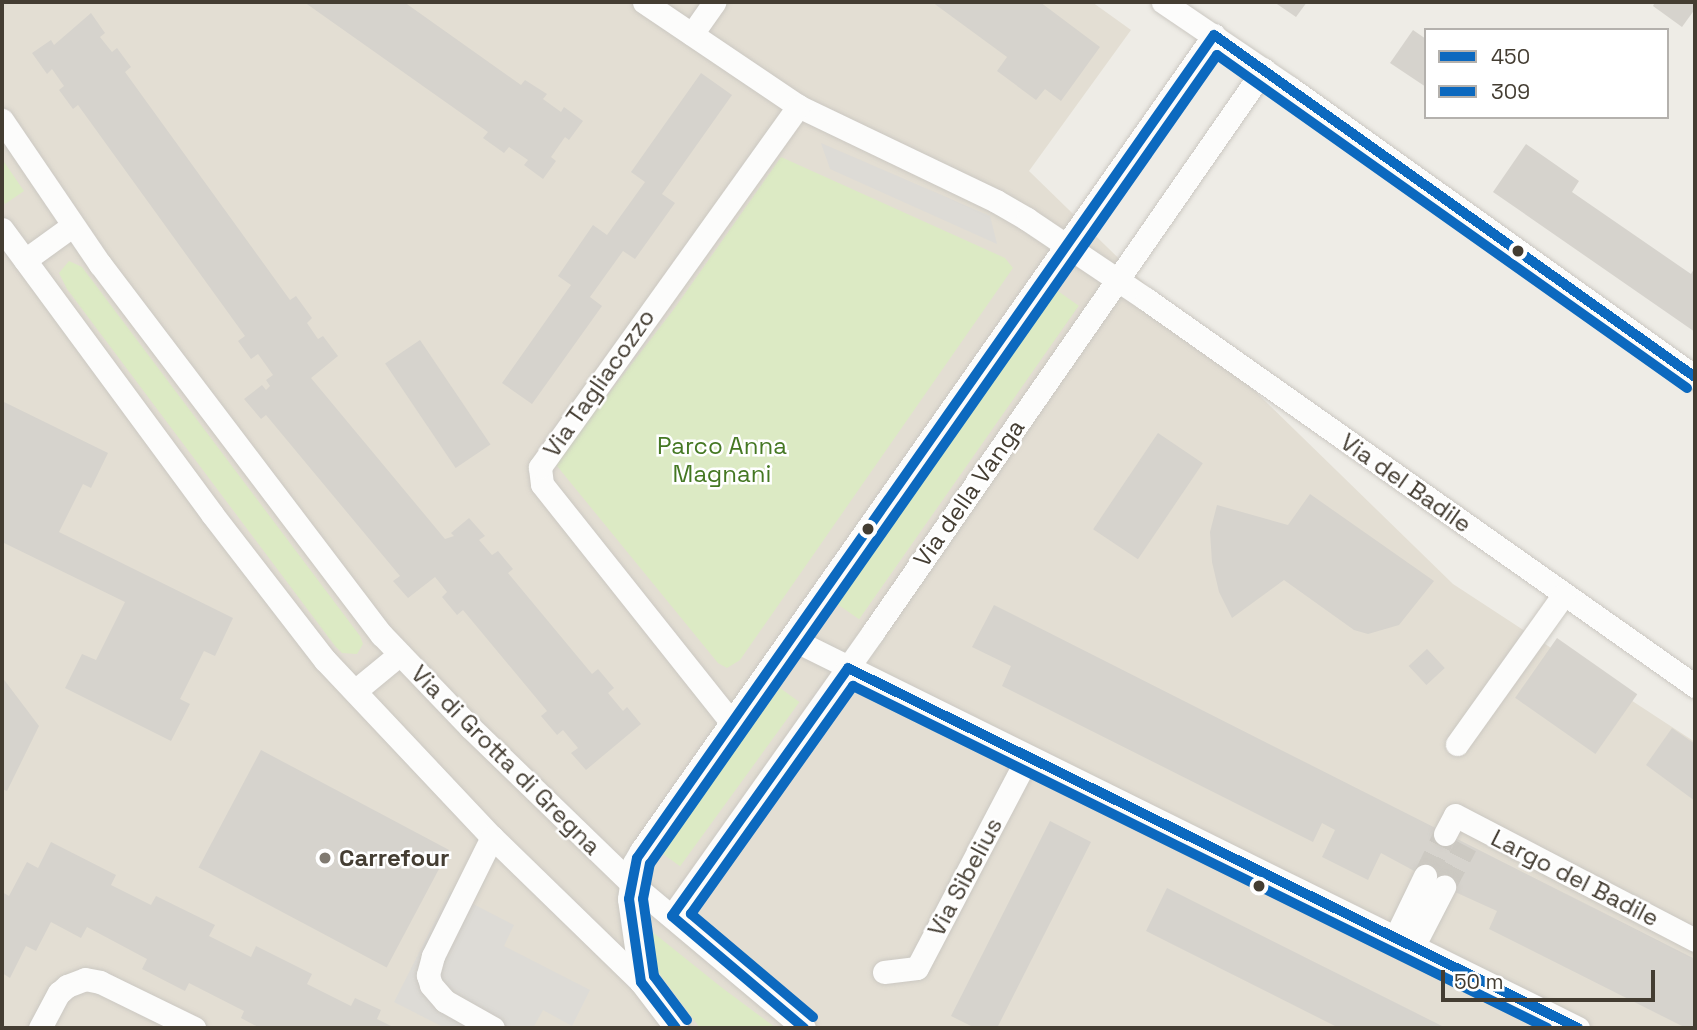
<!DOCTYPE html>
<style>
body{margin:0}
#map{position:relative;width:1697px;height:1030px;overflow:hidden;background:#eeece6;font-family:"Space Grotesk",sans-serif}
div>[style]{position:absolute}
.residential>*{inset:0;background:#e3ded3}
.green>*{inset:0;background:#dceac4;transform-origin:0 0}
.parking>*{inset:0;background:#dddbd6}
.building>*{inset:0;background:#d6d3cd;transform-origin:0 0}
.street-tunnel>*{height:23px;margin-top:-11.5px;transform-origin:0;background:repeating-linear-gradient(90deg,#ccc9c2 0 23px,transparent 0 34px)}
.roads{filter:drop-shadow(0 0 2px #cbc8c2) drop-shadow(0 0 2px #cbc8c2)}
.street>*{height:23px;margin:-11.5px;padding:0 11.5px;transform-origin:11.5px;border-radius:11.5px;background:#fcfcfb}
.bus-1>*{height:10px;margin:-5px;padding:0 5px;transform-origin:5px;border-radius:5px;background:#0c69bf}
.bus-2>*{height:10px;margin:-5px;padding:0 5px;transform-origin:5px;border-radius:5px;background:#0c69bf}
.dots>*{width:19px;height:19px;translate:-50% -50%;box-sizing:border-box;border:4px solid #fff;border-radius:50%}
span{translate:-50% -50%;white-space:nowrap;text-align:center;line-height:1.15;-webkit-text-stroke:5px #fff;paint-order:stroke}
.street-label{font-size:24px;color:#443d32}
.park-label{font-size:24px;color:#457823}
.poi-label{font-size:24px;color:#443d32;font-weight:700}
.left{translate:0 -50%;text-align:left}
.frame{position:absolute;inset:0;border:4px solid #443d32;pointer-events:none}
.legend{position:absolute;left:1424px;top:28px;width:245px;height:91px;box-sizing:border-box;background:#fff;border:2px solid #b4b1ad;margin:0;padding:9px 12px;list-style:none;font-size:21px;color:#443d32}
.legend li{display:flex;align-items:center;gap:14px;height:35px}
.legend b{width:35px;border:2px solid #b4b1ad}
.scale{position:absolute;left:1441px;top:970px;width:214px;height:32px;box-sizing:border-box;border:4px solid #443d32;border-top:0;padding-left:9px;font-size:21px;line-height:24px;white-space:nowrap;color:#443d32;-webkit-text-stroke:5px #fff;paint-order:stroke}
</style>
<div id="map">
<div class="residential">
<i style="clip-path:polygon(2px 2px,1092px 2px,1131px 30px,1029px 171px,1453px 584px,1695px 742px,1695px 1028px,2px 1028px)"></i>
</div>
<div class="green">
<i style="clip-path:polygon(781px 157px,1005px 258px,1013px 268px,740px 660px,727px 668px,718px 663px,557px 466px,559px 458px,674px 309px)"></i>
<i style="clip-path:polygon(2px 159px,24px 191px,5px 204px,2px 199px)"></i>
<i style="clip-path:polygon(69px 261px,82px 267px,360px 636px,363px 644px,357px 654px,342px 653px,335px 646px,67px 289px,59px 273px)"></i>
<i style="left:1055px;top:289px;width:29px;height:383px;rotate:35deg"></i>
<i style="left:780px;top:688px;width:24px;height:203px;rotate:36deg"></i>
<i style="clip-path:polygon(650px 930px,721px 987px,776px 1028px,700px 1028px,653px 965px)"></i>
</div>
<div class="parking">
<i style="clip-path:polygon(821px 143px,990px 216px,997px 244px,830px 169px)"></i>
<i style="clip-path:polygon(450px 892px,514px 925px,504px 946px,590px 990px,572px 1026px,543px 1010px,533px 1028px,445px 1028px,394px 1002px)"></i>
</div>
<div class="building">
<i style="clip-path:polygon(304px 2px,404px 2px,521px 85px,525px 80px,547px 94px,543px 99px,561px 112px,564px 107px,583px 121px,569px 140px,565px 137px,551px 157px,556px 161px,543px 179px,524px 165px,528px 160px,509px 147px,504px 153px,483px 138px,488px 132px)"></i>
<i style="clip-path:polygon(932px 2px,1040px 2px,1100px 47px,1061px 101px,1045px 89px,1036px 100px,997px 71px,1007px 57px)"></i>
<i style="clip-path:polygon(1274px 2px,1307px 2px,1296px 17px)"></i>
<i style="clip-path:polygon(1655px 2px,1695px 2px,1695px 9px,1682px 27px,1653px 6px)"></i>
<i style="clip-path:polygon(91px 13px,105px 33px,100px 37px,112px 52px,117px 48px,131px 67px,125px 72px,290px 300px,296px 296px,312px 318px,307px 323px,318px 339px,323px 336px,338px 356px,311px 378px,445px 539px,454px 536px,451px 533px,469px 518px,485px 536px,479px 540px,492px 555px,498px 551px,513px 569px,508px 573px,592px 674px,598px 669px,614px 688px,608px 693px,623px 711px,627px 707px,641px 724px,586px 770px,571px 753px,578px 748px,563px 730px,557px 735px,541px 716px,547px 711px,463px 610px,457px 615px,442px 597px,447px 592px,435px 577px,408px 598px,393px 581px,400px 576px,266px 415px,261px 419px,244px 399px,262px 385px,266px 390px,270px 386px,266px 380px,273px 375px,258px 354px,251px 359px,238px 341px,245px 336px,78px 105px,73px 109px,59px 90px,64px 86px,52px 69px,47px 74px,32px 53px,51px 40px,54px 45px)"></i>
<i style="clip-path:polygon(1413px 30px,1426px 39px,1426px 87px,1390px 63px)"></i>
<i style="clip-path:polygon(701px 73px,732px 95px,662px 194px,675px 203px,635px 259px,623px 251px,590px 297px,602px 306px,532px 404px,502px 383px,571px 285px,558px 276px,593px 225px,607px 235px,645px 182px,631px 172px)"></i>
<i style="clip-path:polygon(1526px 144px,1579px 181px,1572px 192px,1691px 274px,1695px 267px,1695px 332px,1493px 192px)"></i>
<i style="left:420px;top:340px;width:126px;height:42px;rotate:56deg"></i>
<i style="clip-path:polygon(2px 401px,108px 453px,91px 488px,83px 484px,59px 532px,233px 618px,215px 656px,204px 651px,180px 699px,190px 704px,171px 741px,65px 688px,82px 654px,96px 660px,125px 602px,2px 542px)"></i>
<i style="left:1158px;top:433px;width:54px;height:116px;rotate:34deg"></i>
<i style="clip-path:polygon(1310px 494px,1434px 581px,1399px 625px,1368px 634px,1354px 630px,1284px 580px,1232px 618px,1219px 592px,1212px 562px,1210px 532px,1217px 505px,1288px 525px)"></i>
<i style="clip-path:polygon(994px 605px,1695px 959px,1695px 1028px,1686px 1028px,1489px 929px,1497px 911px,1444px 887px,1381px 853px,1368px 880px,1322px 857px,1335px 830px,1322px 823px,1313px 842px,1002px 686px,1011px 666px,972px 647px)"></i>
<i style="left:1557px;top:638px;width:98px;height:73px;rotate:35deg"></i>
<i style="left:1427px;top:649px;width:26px;height:25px;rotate:47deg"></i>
<i style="clip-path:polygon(2px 677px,39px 726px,7px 791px,2px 789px)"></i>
<i style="clip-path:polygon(1672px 728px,1695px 744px,1695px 801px,1646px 765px)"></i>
<i style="left:261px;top:750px;width:213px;height:133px;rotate:28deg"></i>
<i style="clip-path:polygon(1050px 821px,1091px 842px,997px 1028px,975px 1028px,951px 1016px)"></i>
<i style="clip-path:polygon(51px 842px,116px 875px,111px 885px,151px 905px,156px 896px,215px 925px,209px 936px,251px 957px,256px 946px,312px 974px,307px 984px,351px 1006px,355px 998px,381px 1010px,377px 1019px,395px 1028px,260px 1028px,241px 1018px,244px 1011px,189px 983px,185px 991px,142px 969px,147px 959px,87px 927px,81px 938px,51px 922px,36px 951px,26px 946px,10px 978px,2px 973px,2px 892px,9px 896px,27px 862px,38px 868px)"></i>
<i style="clip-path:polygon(1167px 888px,1446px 1028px,1339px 1028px,1146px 931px)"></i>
</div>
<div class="street-tunnel">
<i style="left:1425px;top:876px;width:47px;rotate:-64.5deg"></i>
<i style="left:1444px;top:887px;width:47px;rotate:-62.4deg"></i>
</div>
<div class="roads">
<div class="street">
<i style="left:644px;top:2px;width:186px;rotate:34deg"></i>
<i style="left:798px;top:106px;width:220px;rotate:25.6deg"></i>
<i style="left:996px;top:201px;width:36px;rotate:30deg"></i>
<i style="left:1027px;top:219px;width:143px;rotate:33.9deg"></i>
<i style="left:1146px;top:299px;width:672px;rotate:35.18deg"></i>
<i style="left:1163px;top:2px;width:153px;rotate:34.1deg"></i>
<i style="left:1290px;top:88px;width:498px;rotate:35.5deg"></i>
<i style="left:692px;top:34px;width:39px;rotate:-55deg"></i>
<i style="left:2px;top:120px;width:174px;rotate:55.8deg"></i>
<i style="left:100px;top:264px;width:466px;rotate:52.8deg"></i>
<i style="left:382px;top:635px;width:127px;rotate:46.3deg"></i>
<i style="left:470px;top:727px;width:223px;rotate:44.1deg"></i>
<i style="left:630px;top:882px;width:227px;rotate:40deg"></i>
<i style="left:2px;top:229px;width:354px;rotate:53.6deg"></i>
<i style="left:212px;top:514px;width:185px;rotate:52.3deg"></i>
<i style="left:325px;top:660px;width:243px;rotate:46.7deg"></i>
<i style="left:492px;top:837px;width:208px;rotate:44.2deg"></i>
<i style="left:641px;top:982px;width:58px;rotate:52.7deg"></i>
<i style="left:25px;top:260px;width:58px;rotate:-35.9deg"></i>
<i style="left:792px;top:639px;width:877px;rotate:26.33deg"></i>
<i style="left:355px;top:691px;width:58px;rotate:-39.4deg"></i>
<i style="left:732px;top:723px;width:305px;rotate:-128.5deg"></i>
<i style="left:542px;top:484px;width:17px;rotate:-97deg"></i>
<i style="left:540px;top:467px;width:444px;rotate:-54.4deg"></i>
<i style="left:1457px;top:744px;width:184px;rotate:-54.5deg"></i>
<i style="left:1445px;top:834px;width:21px;rotate:-62deg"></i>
<i style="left:1455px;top:815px;width:271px;rotate:27.5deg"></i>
<i style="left:492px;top:837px;width:133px;rotate:116.4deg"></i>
<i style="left:433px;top:956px;width:20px;rotate:105deg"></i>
<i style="left:428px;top:975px;width:10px;rotate:73deg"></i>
<i style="left:431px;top:985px;width:21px;rotate:49deg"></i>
<i style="left:445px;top:1001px;width:55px;rotate:29.4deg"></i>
<i style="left:672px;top:916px;width:348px;rotate:-54.7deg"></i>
<i style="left:873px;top:632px;width:685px;rotate:-55.22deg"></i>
<i style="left:1395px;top:938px;width:69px;rotate:-64.2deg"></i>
<i style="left:1413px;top:947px;width:68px;rotate:-62.7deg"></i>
<i style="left:884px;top:972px;width:33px;rotate:-7deg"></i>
<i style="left:917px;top:968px;width:238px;rotate:-62.3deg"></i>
<i style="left:641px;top:982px;width:84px;rotate:-98.2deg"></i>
<i style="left:629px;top:899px;width:36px;rotate:-82deg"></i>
<i style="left:634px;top:863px;width:14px;rotate:-60deg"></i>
<i style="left:641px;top:851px;width:997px;rotate:-54.92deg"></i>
<i style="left:40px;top:1028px;width:40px;rotate:-62deg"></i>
<i style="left:59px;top:993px;width:11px;rotate:-41deg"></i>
<i style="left:67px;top:986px;width:19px;rotate:-21deg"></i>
<i style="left:85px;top:979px;width:15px;rotate:11deg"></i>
<i style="left:100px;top:982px;width:105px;rotate:26.1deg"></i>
</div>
</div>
<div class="bus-1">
<i style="left:676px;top:1028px;width:58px;rotate:-127.3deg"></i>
<i style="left:641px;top:982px;width:84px;rotate:-98.2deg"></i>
<i style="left:629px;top:899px;width:42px;rotate:-79deg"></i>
<i style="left:637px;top:858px;width:1005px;rotate:-54.97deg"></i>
<i style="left:1214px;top:35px;width:590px;rotate:35.41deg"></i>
<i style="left:804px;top:1028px;width:173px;rotate:-139.7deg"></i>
<i style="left:672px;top:916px;width:304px;rotate:-54.6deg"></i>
<i style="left:848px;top:668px;width:814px;rotate:26.25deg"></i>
</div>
<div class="bus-2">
<i style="left:813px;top:1017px;width:160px;rotate:-139.8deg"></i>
<i style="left:691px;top:914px;width:280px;rotate:-54.6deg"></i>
<i style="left:853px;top:686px;width:774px;rotate:26.23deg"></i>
<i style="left:687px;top:1020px;width:55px;rotate:-126.9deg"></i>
<i style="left:654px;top:976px;width:78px;rotate:-98.1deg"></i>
<i style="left:643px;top:899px;width:36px;rotate:-79deg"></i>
<i style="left:650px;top:864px;width:988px;rotate:-54.97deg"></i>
<i style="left:1217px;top:55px;width:576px;rotate:35.32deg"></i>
</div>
<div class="dots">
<i style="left:1518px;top:251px;background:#443d32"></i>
<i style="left:868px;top:529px;background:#443d32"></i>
<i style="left:325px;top:858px;background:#807a71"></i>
<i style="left:1259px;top:886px;background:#443d32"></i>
</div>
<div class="street-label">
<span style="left:599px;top:383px;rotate:-55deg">Via Tagliacozzo</span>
<span style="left:1406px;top:483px;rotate:35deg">Via del Badile</span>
<span style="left:969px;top:493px;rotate:-55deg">Via della Vanga</span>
<span style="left:506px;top:760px;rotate:45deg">Via di Grotta di Gregna</span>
<span style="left:965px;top:877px;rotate:-62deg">Via Sibelius</span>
<span style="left:1575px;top:878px;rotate:27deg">Largo del Badile</span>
</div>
<div class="park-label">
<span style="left:722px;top:460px">Parco Anna<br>Magnani</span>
</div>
<div class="poi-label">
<span class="left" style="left:339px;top:858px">Carrefour</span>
</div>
<div class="frame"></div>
<ul class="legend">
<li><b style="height:9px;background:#0c69bf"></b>450</li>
<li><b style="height:9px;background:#0c69bf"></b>309</li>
</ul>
<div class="scale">50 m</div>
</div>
